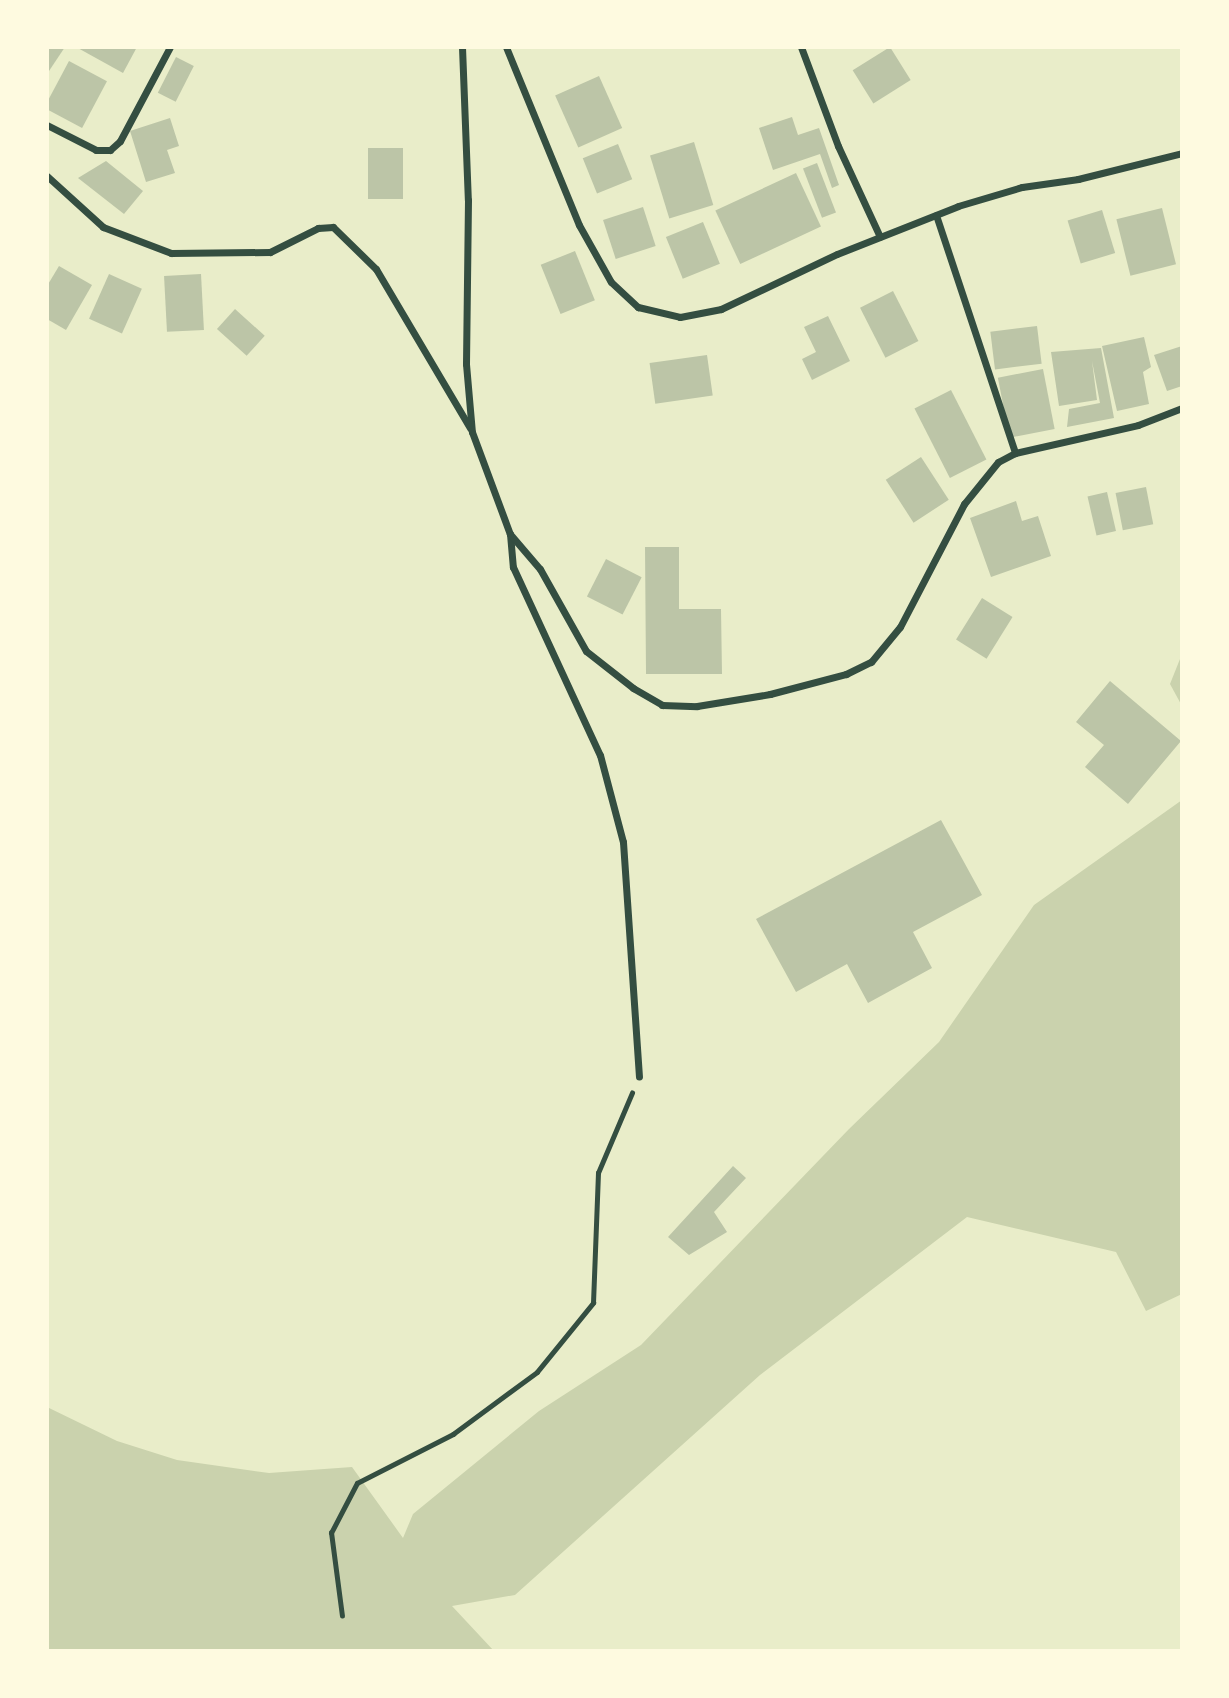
<!DOCTYPE html>
<style>
body{margin:0}
#map{position:relative;width:1229px;height:1698px;overflow:hidden;background:#e9edc9;font-family:Signika,sans-serif}
div>[style]{position:absolute}
.green>*{inset:0;background:#cad2ad}
.building>*{inset:0;background:#bcc5a7;transform-origin:0 0}
.path>*{height:4.5px;margin:-2.25px;padding:0 2.25px;transform-origin:2.25px;border-radius:2.25px;background:#344e41}
.minor>*{height:7px;margin:-3.5px;padding:0 3.5px;transform-origin:3.5px;border-radius:3.5px;background:#344e41}
span{translate:-50% -50%;white-space:nowrap;text-align:center;line-height:1.15;-webkit-text-stroke:5px #fefae0;paint-order:stroke}
.frame{position:absolute;inset:0;border:49px solid #fefae0;pointer-events:none}
</style>
<div id="map">
<div class="green">
<i style="clip-path:polygon(1182px 654px,1182px 706px,1170px 684px)"></i>
<i style="clip-path:polygon(1182px 800px,1182px 1294px,1146px 1311px,1116px 1252px,967px 1217px,760px 1375px,515px 1595px,452px 1606px,494px 1651px,47px 1651px,47px 1407px,117px 1441px,177px 1460px,269px 1473px,352px 1467px,403px 1538px,413px 1514px,539px 1411px,641px 1345px,849px 1129px,939px 1042px,1034px 905px)"></i>
</div>
<div class="building">
<i style="clip-path:polygon(47px 47px,65px 47px,49px 71px,47px 69px)"></i>
<i style="clip-path:polygon(76px 47px,137px 47px,123px 73px)"></i>
<i style="left:890px;top:47px;width:39px;height:44px;rotate:58deg"></i>
<i style="left:176px;top:57px;width:20px;height:40px;rotate:27deg"></i>
<i style="left:69px;top:61px;width:43px;height:53px;rotate:28deg"></i>
<i style="left:599px;top:76px;width:57px;height:48px;rotate:66deg"></i>
<i style="clip-path:polygon(792px 117px,798px 135px,819px 128px,839px 185px,832px 188px,820px 154px,773px 170px,759px 128px)"></i>
<i style="clip-path:polygon(170px 118px,179px 146px,167px 150px,175px 173px,146px 182px,130px 131px)"></i>
<i style="left:694px;top:142px;width:66px;height:46px;rotate:73deg"></i>
<i style="left:618px;top:144px;width:38px;height:38px;rotate:68deg"></i>
<i style="left:368px;top:148px;width:35px;height:51px"></i>
<i style="clip-path:polygon(106px 161px,143px 191px,124px 214px,78px 178px)"></i>
<i style="left:817px;top:163px;width:53px;height:15px;rotate:69deg"></i>
<i style="left:796px;top:173px;width:59px;height:89px;rotate:65deg"></i>
<i style="left:643px;top:207px;width:41px;height:42px;rotate:72deg"></i>
<i style="left:1162px;top:208px;width:58px;height:47px;rotate:76deg"></i>
<i style="left:1102px;top:210px;width:45px;height:36px;rotate:73deg"></i>
<i style="left:703px;top:222px;width:45px;height:40px;rotate:68deg"></i>
<i style="left:575px;top:251px;width:53px;height:37px;rotate:68deg"></i>
<i style="clip-path:polygon(59px 266px,92px 285px,66px 330px,47px 319px,47px 286px)"></i>
<i style="left:109px;top:274px;width:36px;height:49px;rotate:24deg"></i>
<i style="left:201px;top:274px;width:56px;height:37px;rotate:87deg"></i>
<i style="left:893px;top:291px;width:56px;height:37px;rotate:63deg"></i>
<i style="left:235px;top:309px;width:40px;height:27px;rotate:42deg"></i>
<i style="clip-path:polygon(828px 316px,850px 361px,812px 380px,802px 359px,816px 352px,804px 327px)"></i>
<i style="left:1037px;top:326px;width:38px;height:47px;rotate:83deg"></i>
<i style="clip-path:polygon(1144px 337px,1151px 367px,1143px 372px,1149px 404px,1117px 411px,1102px 346px)"></i>
<i style="clip-path:polygon(1182px 346px,1182px 386px,1167px 391px,1154px 355px)"></i>
<i style="clip-path:polygon(1101px 348px,1114px 418px,1067px 427px,1069px 409px,1100px 403px,1092px 361px,1097px 400px,1059px 406px,1051px 352px)"></i>
<i style="left:707px;top:355px;width:41px;height:58px;rotate:82deg"></i>
<i style="left:1043px;top:369px;width:61px;height:46px;rotate:79deg"></i>
<i style="left:951px;top:390px;width:78px;height:41px;rotate:63deg"></i>
<i style="left:921px;top:457px;width:51px;height:42px;rotate:57deg"></i>
<i style="left:1146px;top:487px;width:38px;height:31px;rotate:79deg"></i>
<i style="left:1107px;top:492px;width:40px;height:20px;rotate:77deg"></i>
<i style="clip-path:polygon(1016px 501px,1022px 521px,1038px 516px,1051px 556px,991px 577px,970px 518px)"></i>
<i style="clip-path:polygon(645px 547px,679px 547px,679px 609px,721px 609px,722px 674px,646px 674px)"></i>
<i style="left:606px;top:559px;width:40px;height:42px;rotate:27deg"></i>
<i style="left:982px;top:598px;width:36px;height:49px;rotate:32deg"></i>
<i style="clip-path:polygon(1110px 681px,1181px 741px,1128px 804px,1085px 767px,1104px 745px,1076px 722px)"></i>
<i style="clip-path:polygon(941px 820px,982px 895px,913px 932px,932px 968px,868px 1003px,847px 964px,796px 992px,756px 919px)"></i>
<i style="clip-path:polygon(733px 1166px,746px 1178px,714px 1212px,727px 1232px,689px 1255px,668px 1237px)"></i>
</div>
<div class="path">
<i style="left:342px;top:1616px;width:84px;rotate:-97.5deg"></i>
<i style="left:331px;top:1533px;width:56px;rotate:-62.5deg"></i>
<i style="left:357px;top:1483px;width:108px;rotate:-27deg"></i>
<i style="left:453px;top:1434px;width:104px;rotate:-36.4deg"></i>
<i style="left:537px;top:1372px;width:89px;rotate:-50.9deg"></i>
<i style="left:593px;top:1303px;width:130px;rotate:-87.8deg"></i>
<i style="left:598px;top:1173px;width:87px;rotate:-67deg"></i>
</div>
<div class="minor">
<i style="left:462px;top:47px;width:153px;rotate:87.8deg"></i>
<i style="left:468px;top:200px;width:164px;rotate:90.7deg"></i>
<i style="left:466px;top:364px;width:68px;rotate:85deg"></i>
<i style="left:472px;top:432px;width:109px;rotate:69.6deg"></i>
<i style="left:510px;top:534px;width:33px;rotate:85deg"></i>
<i style="left:513px;top:567px;width:207px;rotate:65.2deg"></i>
<i style="left:600px;top:755px;width:90px;rotate:75.2deg"></i>
<i style="left:623px;top:842px;width:235px;rotate:86.1deg"></i>
<i style="left:506px;top:47px;width:192px;rotate:67.7deg"></i>
<i style="left:579px;top:225px;width:65px;rotate:60.7deg"></i>
<i style="left:611px;top:282px;width:37px;rotate:43deg"></i>
<i style="left:638px;top:307px;width:43px;rotate:13.4deg"></i>
<i style="left:680px;top:317px;width:42px;rotate:-11deg"></i>
<i style="left:721px;top:309px;width:128px;rotate:-25.4deg"></i>
<i style="left:837px;top:254px;width:130px;rotate:-21.6deg"></i>
<i style="left:958px;top:206px;width:67px;rotate:-16.5deg"></i>
<i style="left:1022px;top:187px;width:57px;rotate:-8.1deg"></i>
<i style="left:1078px;top:179px;width:107px;rotate:-14deg"></i>
<i style="left:801px;top:47px;width:106px;rotate:69.5deg"></i>
<i style="left:838px;top:146px;width:100px;rotate:65.2deg"></i>
<i style="left:47px;top:125px;width:55px;rotate:27deg"></i>
<i style="left:96px;top:150px;width:14px"></i>
<i style="left:110px;top:150px;width:13px;rotate:-42deg"></i>
<i style="left:120px;top:141px;width:106px;rotate:-62deg"></i>
<i style="left:47px;top:176px;width:76px;rotate:42.3deg"></i>
<i style="left:103px;top:227px;width:73px;rotate:20.9deg"></i>
<i style="left:171px;top:253px;width:99px;rotate:-0.6deg"></i>
<i style="left:270px;top:252px;width:54px;rotate:-26.6deg"></i>
<i style="left:318px;top:228px;width:15px;rotate:-4deg"></i>
<i style="left:333px;top:227px;width:60px;rotate:44.3deg"></i>
<i style="left:376px;top:269px;width:185px;rotate:59.4deg"></i>
<i style="left:936px;top:215px;width:251px;rotate:71.6deg"></i>
<i style="left:510px;top:534px;width:46px;rotate:49.4deg"></i>
<i style="left:540px;top:569px;width:94px;rotate:60.7deg"></i>
<i style="left:586px;top:651px;width:60px;rotate:38.2deg"></i>
<i style="left:633px;top:688px;width:34px;rotate:30deg"></i>
<i style="left:662px;top:705px;width:35px;rotate:2deg"></i>
<i style="left:697px;top:706px;width:74px;rotate:-9.3deg"></i>
<i style="left:770px;top:694px;width:79px;rotate:-14.7deg"></i>
<i style="left:846px;top:674px;width:28px;rotate:-26deg"></i>
<i style="left:871px;top:662px;width:45px;rotate:-50.4deg"></i>
<i style="left:900px;top:627px;width:139px;rotate:-62.5deg"></i>
<i style="left:964px;top:504px;width:54px;rotate:-51deg"></i>
<i style="left:998px;top:462px;width:19px;rotate:-28deg"></i>
<i style="left:1015px;top:453px;width:126px;rotate:-12.8deg"></i>
<i style="left:1138px;top:425px;width:47px;rotate:-21.1deg"></i>
</div>
<div class="frame"></div>
</div>
